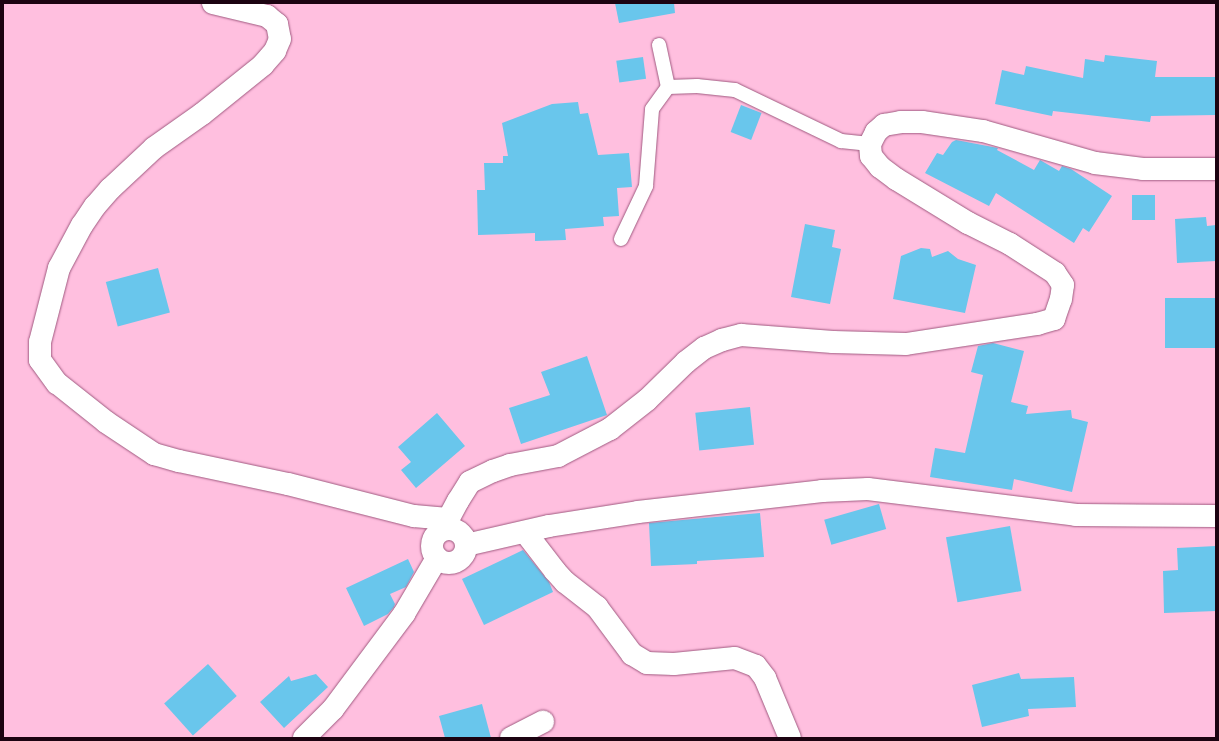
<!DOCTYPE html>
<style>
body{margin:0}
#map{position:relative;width:1219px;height:741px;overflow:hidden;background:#ffbfdf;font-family:Quicksand,sans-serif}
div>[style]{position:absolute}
.building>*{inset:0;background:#69c6ec;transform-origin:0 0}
.roads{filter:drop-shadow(0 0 1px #a05a80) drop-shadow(0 0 1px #a05a80)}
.service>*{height:14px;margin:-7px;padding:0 7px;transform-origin:7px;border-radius:7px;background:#fff}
.minor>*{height:22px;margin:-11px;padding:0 11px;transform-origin:11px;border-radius:11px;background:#fff}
.minor>.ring{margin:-11px;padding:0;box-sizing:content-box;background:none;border:22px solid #fff;border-radius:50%}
span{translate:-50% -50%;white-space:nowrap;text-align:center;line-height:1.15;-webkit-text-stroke:3px #ffbfdf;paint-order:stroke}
.frame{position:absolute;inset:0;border:4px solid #1c0311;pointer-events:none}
</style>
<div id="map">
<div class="building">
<i style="clip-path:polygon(615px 3px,674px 3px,675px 13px,619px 23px)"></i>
<i style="clip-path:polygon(1105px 55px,1157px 61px,1155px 77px,1216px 77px,1216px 115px,1151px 116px,1150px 122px,1053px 111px,1052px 116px,995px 104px,1002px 70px,1024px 75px,1026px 66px,1083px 78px,1085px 59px,1104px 62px)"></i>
<i style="left:643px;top:57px;width:22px;height:27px;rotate:82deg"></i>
<i style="clip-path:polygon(578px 102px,580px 114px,588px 113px,598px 155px,629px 153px,632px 187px,617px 188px,619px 216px,603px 217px,604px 226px,565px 229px,566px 240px,535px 241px,535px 233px,478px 235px,477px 190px,485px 190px,484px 163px,503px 163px,503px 156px,508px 156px,502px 123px,552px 104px)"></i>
<i style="left:741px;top:105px;width:22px;height:29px;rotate:21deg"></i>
<i style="clip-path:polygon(956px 140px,998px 148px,997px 150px,1034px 170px,1040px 160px,1059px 171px,1062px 166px,1071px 169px,1112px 196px,1089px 232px,1083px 228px,1074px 243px,996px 193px,989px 206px,925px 173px,937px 153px,943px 155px,952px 142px)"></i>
<i style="left:1132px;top:195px;width:23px;height:25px"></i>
<i style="clip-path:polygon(1206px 217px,1207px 226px,1216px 225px,1216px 261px,1177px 263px,1175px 219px)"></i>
<i style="clip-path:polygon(805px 224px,835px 230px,832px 247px,841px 249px,830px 304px,791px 297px)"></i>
<i style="clip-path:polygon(921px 248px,930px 249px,932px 257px,948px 251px,958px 259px,976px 265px,965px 313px,893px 299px,901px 256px)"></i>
<i style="left:158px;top:268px;width:46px;height:54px;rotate:75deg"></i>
<i style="left:1216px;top:298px;width:50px;height:51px;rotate:90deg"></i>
<i style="clip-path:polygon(993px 343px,1024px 351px,1011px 402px,1028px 406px,1026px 414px,1071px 410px,1072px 418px,1088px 422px,1072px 492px,1014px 479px,1012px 490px,930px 477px,935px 448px,965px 453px,983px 375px,971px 372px,978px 346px)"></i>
<i style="clip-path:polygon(587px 356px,607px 415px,521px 444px,509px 408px,550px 395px,541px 372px)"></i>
<i style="left:750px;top:407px;width:38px;height:55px;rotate:84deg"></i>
<i style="clip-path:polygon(437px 413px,465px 446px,416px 488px,401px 470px,411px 462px,398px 447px)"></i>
<i style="left:879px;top:504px;width:26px;height:57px;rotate:74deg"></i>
<i style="clip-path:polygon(760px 513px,764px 557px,697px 561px,697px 564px,651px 566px,649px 523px)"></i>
<i style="left:1010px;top:526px;width:66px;height:65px;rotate:80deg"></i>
<i style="clip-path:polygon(1216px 546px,1216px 611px,1164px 613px,1163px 571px,1178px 570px,1177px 548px)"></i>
<i style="clip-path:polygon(523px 550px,549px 582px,553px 592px,484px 625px,462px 579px)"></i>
<i style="clip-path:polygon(408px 559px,414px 572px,406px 587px,390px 594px,395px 604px,394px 607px,388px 614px,364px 626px,346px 588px)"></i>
<i style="left:208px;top:664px;width:43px;height:59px;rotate:48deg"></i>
<i style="clip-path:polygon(1019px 673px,1021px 679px,1074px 677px,1076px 707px,1028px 709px,1029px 716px,982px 727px,972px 685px)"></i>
<i style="clip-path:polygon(316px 674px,328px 687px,284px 728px,260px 702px,289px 676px,291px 681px)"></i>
<i style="clip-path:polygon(482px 704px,491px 738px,445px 738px,439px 716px)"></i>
</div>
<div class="roads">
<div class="service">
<i style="left:659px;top:45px;width:43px;rotate:77.9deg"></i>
<i style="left:668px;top:87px;width:29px;rotate:-2deg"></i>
<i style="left:697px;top:86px;width:38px;rotate:6deg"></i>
<i style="left:735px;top:90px;width:118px;rotate:25.7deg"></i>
<i style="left:841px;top:141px;width:29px;rotate:6deg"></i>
<i style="left:621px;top:239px;width:59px;rotate:-64.7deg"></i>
<i style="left:646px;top:186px;width:77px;rotate:-85.5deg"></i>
<i style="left:652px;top:109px;width:27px;rotate:-54deg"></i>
</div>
<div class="minor">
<i style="left:213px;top:3px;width:56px;rotate:13.5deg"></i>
<i style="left:267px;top:16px;width:13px;rotate:39deg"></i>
<i style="left:277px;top:24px;width:15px;rotate:79deg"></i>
<i style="left:280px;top:39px;width:13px;rotate:113deg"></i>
<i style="left:275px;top:51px;width:18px;rotate:131deg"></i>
<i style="left:263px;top:65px;width:78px;rotate:141.2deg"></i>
<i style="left:202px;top:114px;width:59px;rotate:144.7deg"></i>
<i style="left:154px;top:148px;width:60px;rotate:137deg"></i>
<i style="left:110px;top:189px;width:23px;rotate:131deg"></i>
<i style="left:95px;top:206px;width:23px;rotate:124deg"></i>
<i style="left:82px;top:225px;width:49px;rotate:118.1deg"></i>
<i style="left:59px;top:268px;width:76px;rotate:104.4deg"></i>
<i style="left:40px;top:342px;width:18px;rotate:90deg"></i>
<i style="left:40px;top:360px;width:29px;rotate:54deg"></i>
<i style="left:57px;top:383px;width:63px;rotate:38.5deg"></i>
<i style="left:106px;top:422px;width:58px;rotate:33.7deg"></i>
<i style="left:154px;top:454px;width:26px;rotate:16deg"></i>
<i style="left:179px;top:461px;width:111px;rotate:11.9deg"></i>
<i style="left:288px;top:484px;width:130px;rotate:14.3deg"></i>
<i style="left:414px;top:516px;width:34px;rotate:5deg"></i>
<i class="ring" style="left:432px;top:529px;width:12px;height:12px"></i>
<i style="left:443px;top:529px;width:32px;rotate:-62deg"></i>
<i style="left:458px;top:501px;width:22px;rotate:-58deg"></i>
<i style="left:470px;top:482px;width:25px;rotate:-26deg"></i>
<i style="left:493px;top:471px;width:18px;rotate:-19deg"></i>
<i style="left:510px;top:465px;width:49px;rotate:-10.6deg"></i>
<i style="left:558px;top:456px;width:59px;rotate:-27.4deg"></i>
<i style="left:610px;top:429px;width:47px;rotate:-38.1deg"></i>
<i style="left:647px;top:400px;width:54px;rotate:-44.3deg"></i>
<i style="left:686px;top:362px;width:23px;rotate:-38deg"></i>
<i style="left:704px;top:348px;width:20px;rotate:-24deg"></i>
<i style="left:722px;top:340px;width:20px;rotate:-15deg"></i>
<i style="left:741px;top:335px;width:92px;rotate:4.4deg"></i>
<i style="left:833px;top:342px;width:73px;rotate:1.6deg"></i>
<i style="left:906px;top:344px;width:133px;rotate:-8.7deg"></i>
<i style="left:1037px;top:324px;width:18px;rotate:-16deg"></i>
<i style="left:1054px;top:319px;width:21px;rotate:-71deg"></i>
<i style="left:1061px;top:299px;width:14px;rotate:-82deg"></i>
<i style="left:1063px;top:285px;width:14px;rotate:-124deg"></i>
<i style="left:1055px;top:273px;width:54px;rotate:-147.2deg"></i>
<i style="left:1010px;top:244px;width:47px;rotate:-153.4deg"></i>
<i style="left:968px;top:223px;width:84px;rotate:-148.6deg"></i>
<i style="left:896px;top:179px;width:20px;rotate:-143deg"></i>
<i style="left:880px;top:167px;width:14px;rotate:-129deg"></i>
<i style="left:871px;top:156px;width:12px;rotate:-95deg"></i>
<i style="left:870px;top:144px;width:13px;rotate:-63deg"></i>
<i style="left:876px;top:132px;width:11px;rotate:-41deg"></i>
<i style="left:884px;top:125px;width:17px;rotate:-10deg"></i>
<i style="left:901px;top:122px;width:21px"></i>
<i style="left:922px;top:122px;width:62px;rotate:8.4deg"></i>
<i style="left:983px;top:131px;width:116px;rotate:15.9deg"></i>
<i style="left:1095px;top:163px;width:48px;rotate:7.1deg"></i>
<i style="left:1143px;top:169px;width:73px"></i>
<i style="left:525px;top:532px;width:49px;rotate:52.4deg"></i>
<i style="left:555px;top:571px;width:15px;rotate:48deg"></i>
<i style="left:565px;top:582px;width:41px;rotate:38deg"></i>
<i style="left:597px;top:607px;width:59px;rotate:53.3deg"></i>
<i style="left:632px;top:654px;width:17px;rotate:31deg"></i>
<i style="left:647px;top:663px;width:27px;rotate:2deg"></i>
<i style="left:674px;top:664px;width:61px;rotate:-5.6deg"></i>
<i style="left:735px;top:658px;width:22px;rotate:21deg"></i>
<i style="left:756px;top:666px;width:15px;rotate:53deg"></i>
<i style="left:765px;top:678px;width:65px;rotate:67.4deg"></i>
<i style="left:466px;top:545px;width:85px;rotate:-12.9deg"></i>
<i style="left:549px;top:526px;width:90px;rotate:-8.9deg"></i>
<i style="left:638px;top:512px;width:185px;rotate:-6.5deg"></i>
<i style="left:822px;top:491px;width:46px;rotate:-2.5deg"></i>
<i style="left:868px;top:489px;width:210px;rotate:7.1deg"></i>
<i style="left:1076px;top:515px;width:140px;rotate:0.4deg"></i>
<i style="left:304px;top:738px;width:41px;rotate:-45deg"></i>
<i style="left:333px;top:709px;width:119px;rotate:-53.2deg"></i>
<i style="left:404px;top:614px;width:65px;rotate:-59.5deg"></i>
<i style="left:511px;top:738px;width:36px;rotate:-27deg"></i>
</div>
</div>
<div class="frame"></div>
</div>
